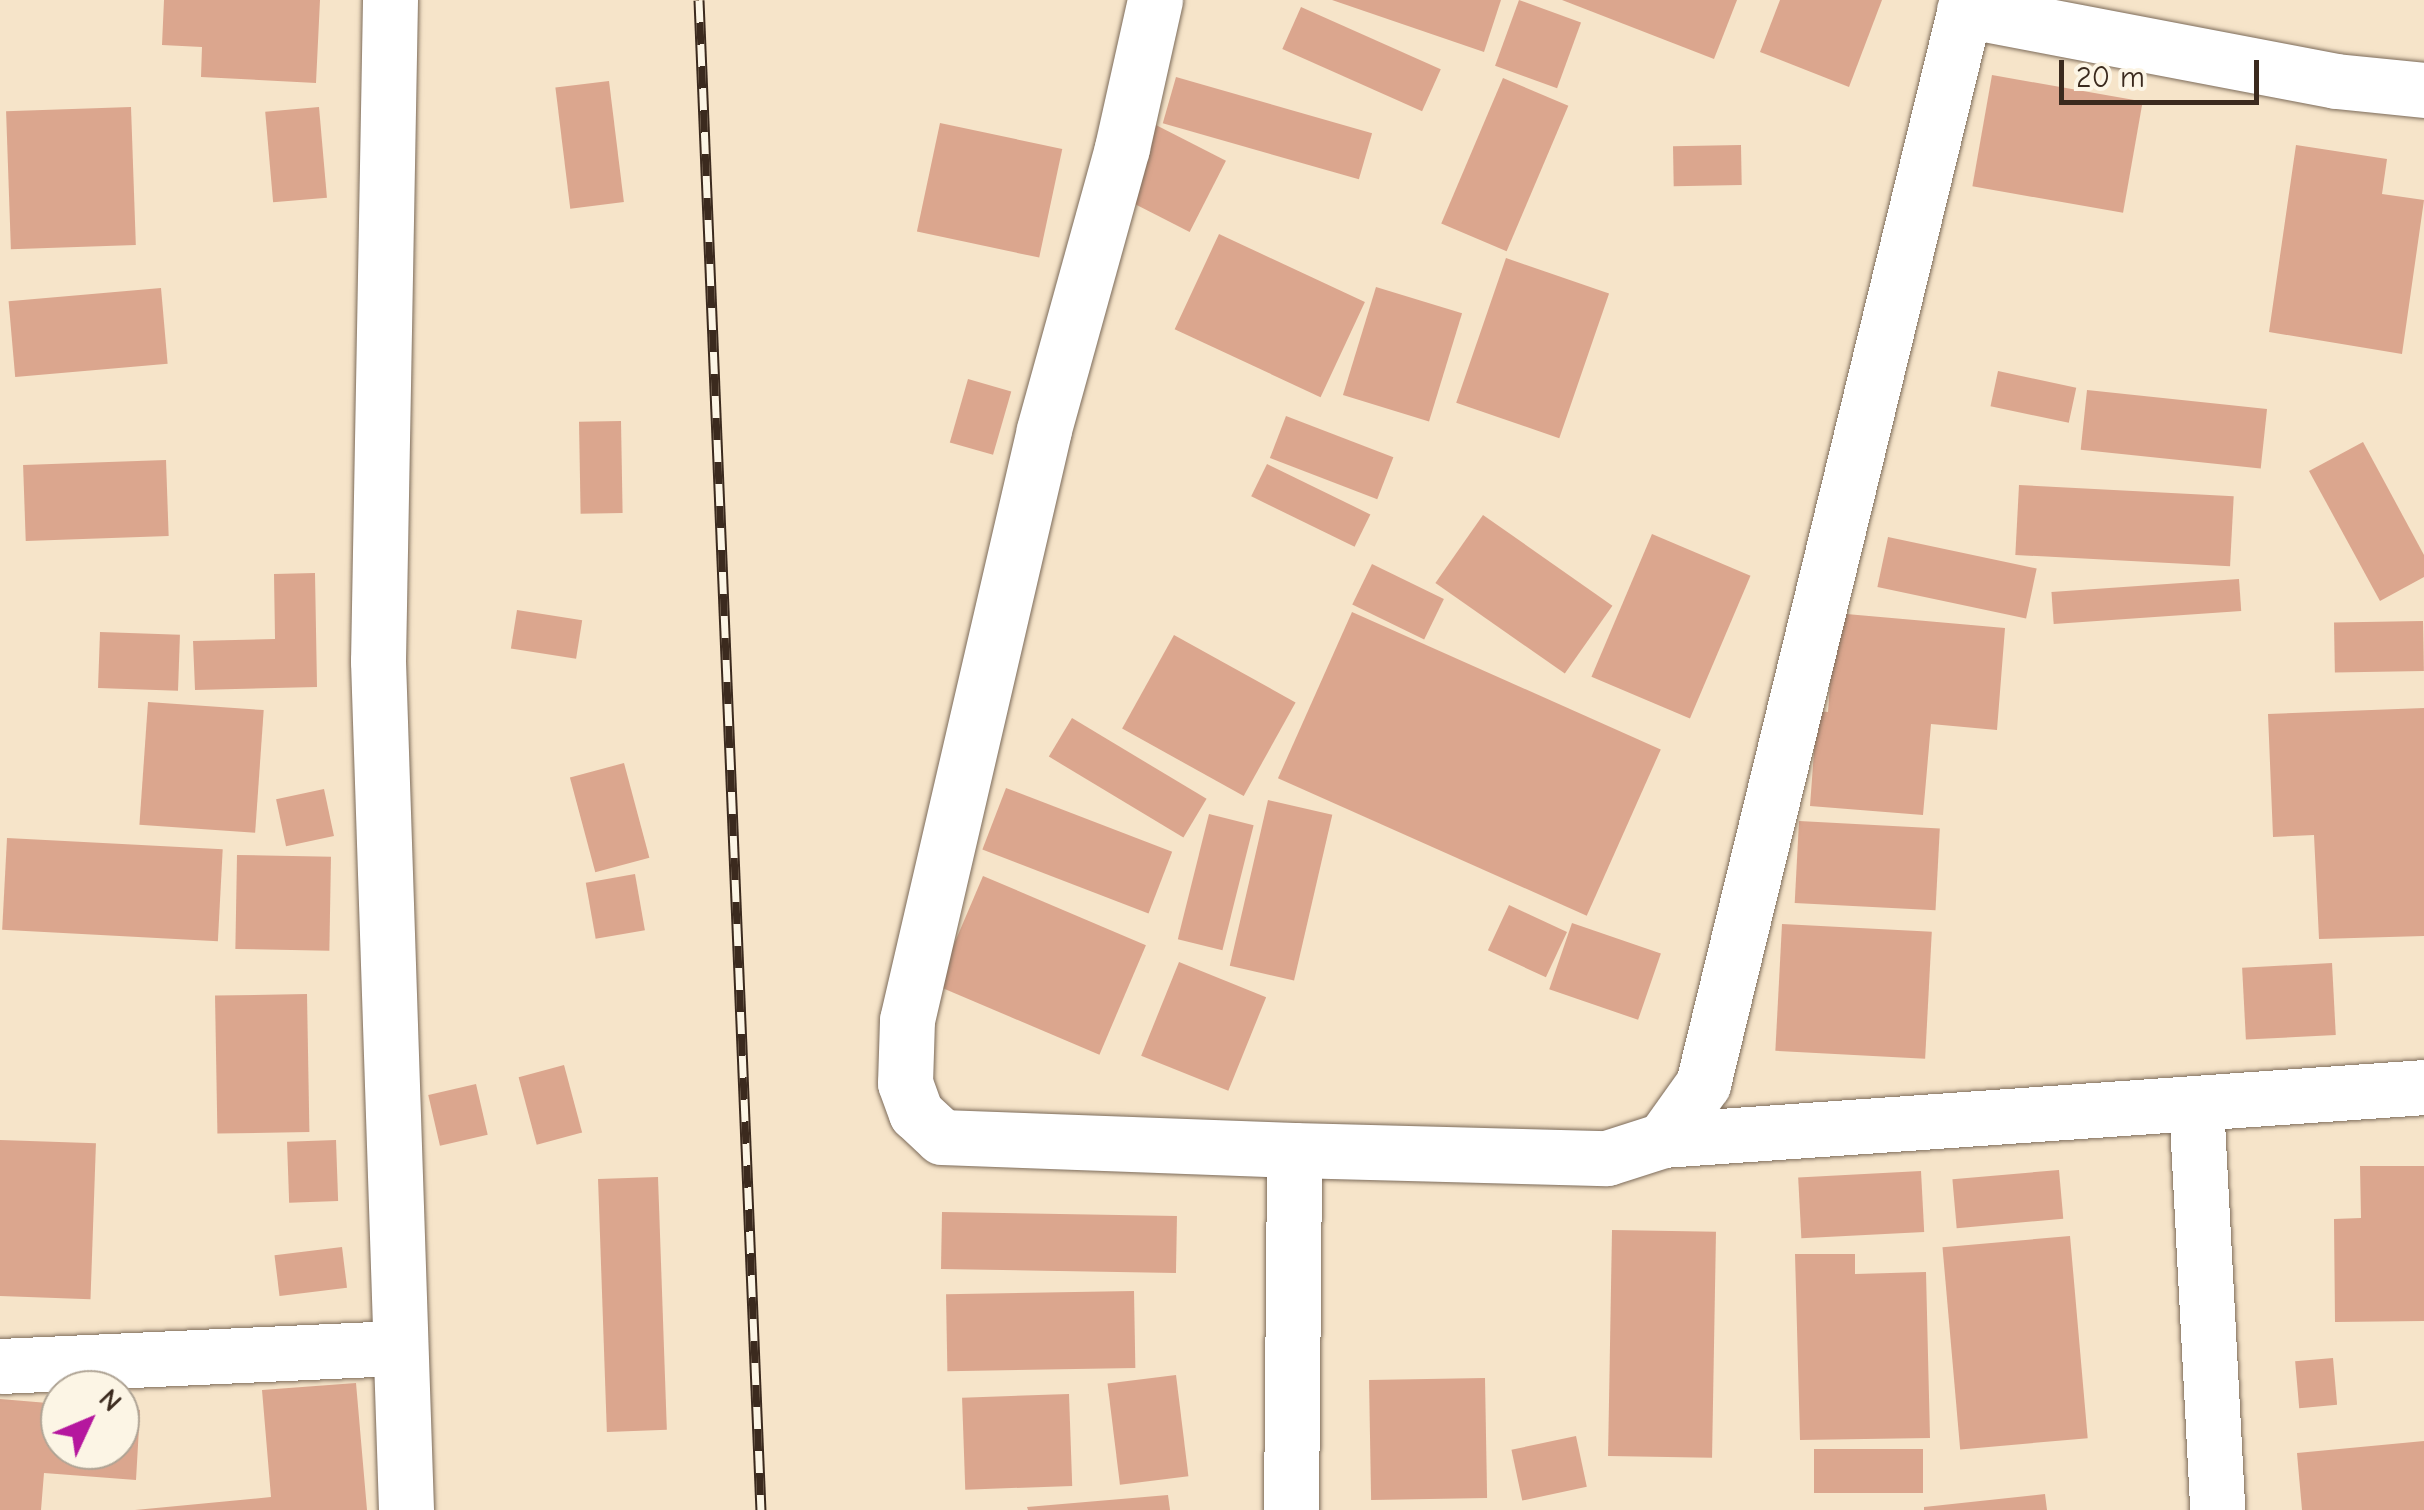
<!DOCTYPE html>
<style>
body{margin:0}
#map{position:relative;width:2424px;height:1510px;overflow:hidden;background:#f6e4c9;font-family:"Comic Neue",sans-serif}
div>[style]{position:absolute}
.building>*{inset:0;background:#dba68e;transform-origin:0 0}
.roads{filter:drop-shadow(0 0 2px #7c6b5a) drop-shadow(0 0 2px #7c6b5a)}
.minor>*{height:55px;margin:-27.5px;padding:0 27.5px;transform-origin:27.5px;border-radius:27.5px;background:#fff}
.rail>*{height:11px;margin-top:-5.5px;transform-origin:0;background:repeating-linear-gradient(90deg,#fcf5e5 0 22px,#3b2a1e 0 44px);box-sizing:border-box;border-block:2px solid #3b2a1e}
span{translate:-50% -50%;white-space:nowrap;text-align:center;line-height:1.15;-webkit-text-stroke:9px #fcf5e5;paint-order:stroke}
.north{position:absolute;left:40px;top:1370px;width:100px;height:100px;box-sizing:border-box;background:#fcf5e5;border:2px solid #afa495;border-radius:50%;rotate:46deg;font-size:28px;font-weight:700;line-height:40px;text-align:center;color:#3b2a1e}
.north::after{content:'';display:block;margin:auto;width:35px;height:45px;background:#b5179e;clip-path:polygon(50% 0,100% 100%,50% 72%,0 100%)}
.scale{position:absolute;left:2059px;top:60px;width:200px;height:45px;box-sizing:border-box;border:5px solid #3b2a1e;border-top:0;padding-left:12px;font-size:30px;line-height:35px;white-space:nowrap;color:#3b2a1e;-webkit-text-stroke:8px #fcf5e5;paint-order:stroke}
</style>
<div id="map">
<div class="building">
<i style="clip-path:polygon(164px 0,320px 0,316px 83px,201px 77px,202px 47px,162px 45px)"></i>
<i style="clip-path:polygon(1332px 0,1501px 0,1484px 52px)"></i>
<i style="left:1519px;top:0;width:66px;height:70px;rotate:20deg"></i>
<i style="clip-path:polygon(1562px 0,1737px 0,1714px 59px)"></i>
<i style="clip-path:polygon(1780px 0,1882px 0,1849px 87px,1760px 52px)"></i>
<i style="left:1301px;top:7px;width:153px;height:46px;rotate:24deg"></i>
<i style="left:1992px;top:75px;width:153px;height:113px;rotate:10deg"></i>
<i style="left:1176px;top:77px;width:204px;height:48px;rotate:16deg"></i>
<i style="left:1503px;top:78px;width:71px;height:158px;rotate:23deg"></i>
<i style="left:609px;top:81px;width:122px;height:54px;rotate:83deg"></i>
<i style="left:131px;top:107px;width:138px;height:125px;rotate:88deg"></i>
<i style="left:319px;top:107px;width:91px;height:54px;rotate:85deg"></i>
<i style="left:940px;top:123px;width:125px;height:111px;rotate:12deg"></i>
<i style="left:1152px;top:123px;width:83px;height:80px;rotate:27deg"></i>
<i style="left:1741px;top:145px;width:40px;height:68px;rotate:89deg"></i>
<i style="clip-path:polygon(2296px 145px,2387px 159px,2382px 194px,2424px 200px,2402px 354px,2269px 332px)"></i>
<i style="left:1219px;top:234px;width:161px;height:105px;rotate:25deg"></i>
<i style="left:1506px;top:258px;width:109px;height:153px;rotate:19deg"></i>
<i style="left:1376px;top:287px;width:90px;height:113px;rotate:17deg"></i>
<i style="left:161px;top:288px;width:76px;height:153px;rotate:85deg"></i>
<i style="left:1998px;top:371px;width:80px;height:36px;rotate:12deg"></i>
<i style="left:968px;top:379px;width:45px;height:66px;rotate:16deg"></i>
<i style="left:2087px;top:390px;width:181px;height:60px;rotate:6deg"></i>
<i style="left:1286px;top:416px;width:115px;height:45px;rotate:21deg"></i>
<i style="left:621px;top:421px;width:92px;height:42px;rotate:89deg"></i>
<i style="clip-path:polygon(2363px 442px,2424px 555px,2424px 577px,2380px 601px,2309px 471px)"></i>
<i style="left:166px;top:460px;width:76px;height:143px;rotate:88deg"></i>
<i style="left:1267px;top:464px;width:115px;height:36px;rotate:26deg"></i>
<i style="left:2019px;top:485px;width:215px;height:70px;rotate:3deg"></i>
<i style="left:1483px;top:515px;width:158px;height:83px;rotate:35deg"></i>
<i style="left:1652px;top:534px;width:107px;height:155px;rotate:23deg"></i>
<i style="left:1888px;top:537px;width:152px;height:51px;rotate:12deg"></i>
<i style="left:1372px;top:564px;width:80px;height:45px;rotate:26deg"></i>
<i style="clip-path:polygon(315px 573px,317px 687px,195px 690px,193px 641px,275px 639px,274px 574px)"></i>
<i style="left:2239px;top:579px;width:32px;height:188px;rotate:86deg"></i>
<i style="left:517px;top:610px;width:66px;height:39px;rotate:9deg"></i>
<i style="left:1352px;top:612px;width:338px;height:182px;rotate:24deg"></i>
<i style="clip-path:polygon(1835px 613px,2005px 628px,1997px 730px,1931px 724px,1923px 815px,1810px 806px,1817px 711px,1828px 712px)"></i>
<i style="left:2423px;top:621px;width:50px;height:89px;rotate:89deg"></i>
<i style="left:100px;top:632px;width:80px;height:56px;rotate:2deg"></i>
<i style="left:1174px;top:635px;width:139px;height:107px;rotate:29deg"></i>
<i style="left:148px;top:702px;width:116px;height:123px;rotate:4deg"></i>
<i style="clip-path:polygon(2424px 708px,2424px 936px,2319px 939px,2314px 835px,2273px 837px,2268px 714px)"></i>
<i style="left:1072px;top:718px;width:157px;height:45px;rotate:31deg"></i>
<i style="left:624px;top:763px;width:98px;height:56px;rotate:75deg"></i>
<i style="left:1006px;top:788px;width:178px;height:66px;rotate:21deg"></i>
<i style="left:324px;top:789px;width:48px;height:49px;rotate:78deg"></i>
<i style="left:1268px;top:800px;width:66px;height:170px;rotate:13deg"></i>
<i style="left:1209px;top:814px;width:46px;height:129px;rotate:14deg"></i>
<i style="left:1799px;top:821px;width:141px;height:82px;rotate:3deg"></i>
<i style="left:7px;top:838px;width:216px;height:92px;rotate:3deg"></i>
<i style="left:237px;top:855px;width:94px;height:94px;rotate:1deg"></i>
<i style="left:635px;top:874px;width:57px;height:50px;rotate:80deg"></i>
<i style="left:983px;top:876px;width:177px;height:119px;rotate:23deg"></i>
<i style="left:1509px;top:905px;width:64px;height:50px;rotate:25deg"></i>
<i style="left:1572px;top:923px;width:94px;height:70px;rotate:19deg"></i>
<i style="left:1782px;top:924px;width:150px;height:127px;rotate:3deg"></i>
<i style="left:1179px;top:962px;width:94px;height:101px;rotate:22deg"></i>
<i style="left:2332px;top:963px;width:72px;height:90px;rotate:87deg"></i>
<i style="left:307px;top:994px;width:138px;height:92px;rotate:89deg"></i>
<i style="left:564px;top:1065px;width:70px;height:47px;rotate:75deg"></i>
<i style="left:476px;top:1084px;width:52px;height:49px;rotate:77deg"></i>
<i style="left:0;top:1140px;width:96px;height:156px;rotate:2deg"></i>
<i style="left:336px;top:1140px;width:61px;height:49px;rotate:88deg"></i>
<i style="clip-path:polygon(2360px 1166px,2424px 1166px,2424px 1321px,2335px 1322px,2334px 1219px,2361px 1218px)"></i>
<i style="left:2059px;top:1170px;width:49px;height:107px;rotate:85deg"></i>
<i style="left:1921px;top:1171px;width:61px;height:123px;rotate:87deg"></i>
<i style="left:658px;top:1177px;width:253px;height:60px;rotate:88deg"></i>
<i style="left:942px;top:1212px;width:235px;height:57px;rotate:1deg"></i>
<i style="left:1612px;top:1230px;width:104px;height:226px;rotate:1deg"></i>
<i style="left:2070px;top:1236px;width:203px;height:128px;rotate:85deg"></i>
<i style="left:342px;top:1247px;width:41px;height:68px;rotate:83deg"></i>
<i style="clip-path:polygon(1795px 1254px,1855px 1254px,1855px 1274px,1926px 1272px,1930px 1438px,1800px 1440px)"></i>
<i style="left:1134px;top:1291px;width:77px;height:188px;rotate:89deg"></i>
<i style="left:2333px;top:1358px;width:47px;height:38px;rotate:85deg"></i>
<i style="left:1176px;top:1375px;width:102px;height:69px;rotate:83deg"></i>
<i style="left:1485px;top:1378px;width:120px;height:116px;rotate:89deg"></i>
<i style="clip-path:polygon(356px 1383px,367px 1510px,135px 1510px,271px 1497px,262px 1390px)"></i>
<i style="left:1069px;top:1394px;width:92px;height:107px;rotate:88deg"></i>
<i style="clip-path:polygon(0 1399px,60px 1404px,60px 1450px,120px 1450px,120px 1408px,140px 1410px,136px 1480px,44px 1473px,41px 1510px,0 1510px)"></i>
<i style="left:1576px;top:1436px;width:52px;height:66px;rotate:78deg"></i>
<i style="clip-path:polygon(2424px 1441px,2424px 1510px,2302px 1510px,2297px 1453px)"></i>
<i style="left:1814px;top:1449px;width:109px;height:44px"></i>
<i style="clip-path:polygon(2045px 1494px,2047px 1510px,1924px 1510px,1924px 1507px)"></i>
<i style="clip-path:polygon(1168px 1495px,1170px 1510px,1028px 1510px,1027px 1507px)"></i>
</div>
<div class="roads">
<div class="minor">
<i style="left:390px;top:0;width:661px;rotate:91.04deg"></i>
<i style="left:378px;top:661px;width:849px;rotate:88.11deg"></i>
<i style="left:1155px;top:0;width:152px;rotate:102.6deg"></i>
<i style="left:1122px;top:148px;width:293px;rotate:105.5deg"></i>
<i style="left:1044px;top:430px;width:606px;rotate:103.07deg"></i>
<i style="left:907px;top:1020px;width:63px;rotate:91.8deg"></i>
<i style="left:905px;top:1083px;width:32px;rotate:70deg"></i>
<i style="left:916px;top:1113px;width:35px;rotate:43deg"></i>
<i style="left:942px;top:1137px;width:352px;rotate:2.1deg"></i>
<i style="left:1964px;top:10px;width:379px;rotate:10.8deg"></i>
<i style="left:2336px;top:81px;width:88px;rotate:5.8deg"></i>
<i style="left:2196px;top:1103px;width:408px;rotate:87deg"></i>
<i style="left:1663px;top:1140px;width:69px;rotate:-54.5deg"></i>
<i style="left:1703px;top:1084px;width:1116px;rotate:-76.31deg"></i>
<i style="left:0;top:1366px;width:400px;rotate:-2.6deg"></i>
<i style="left:1291px;top:1510px;width:360px;rotate:-89.5deg"></i>
<i style="left:1294px;top:1150px;width:313px;rotate:1.5deg"></i>
<i style="left:1607px;top:1158px;width:59px;rotate:-17.8deg"></i>
<i style="left:1663px;top:1140px;width:763px;rotate:-3.98deg"></i>
</div>
</div>
<div class="rail">
<i style="left:699px;top:0;width:1511px;rotate:87.65deg"></i>
</div>
<div class="north">N</div>
<div class="scale">20 m</div>
</div>
